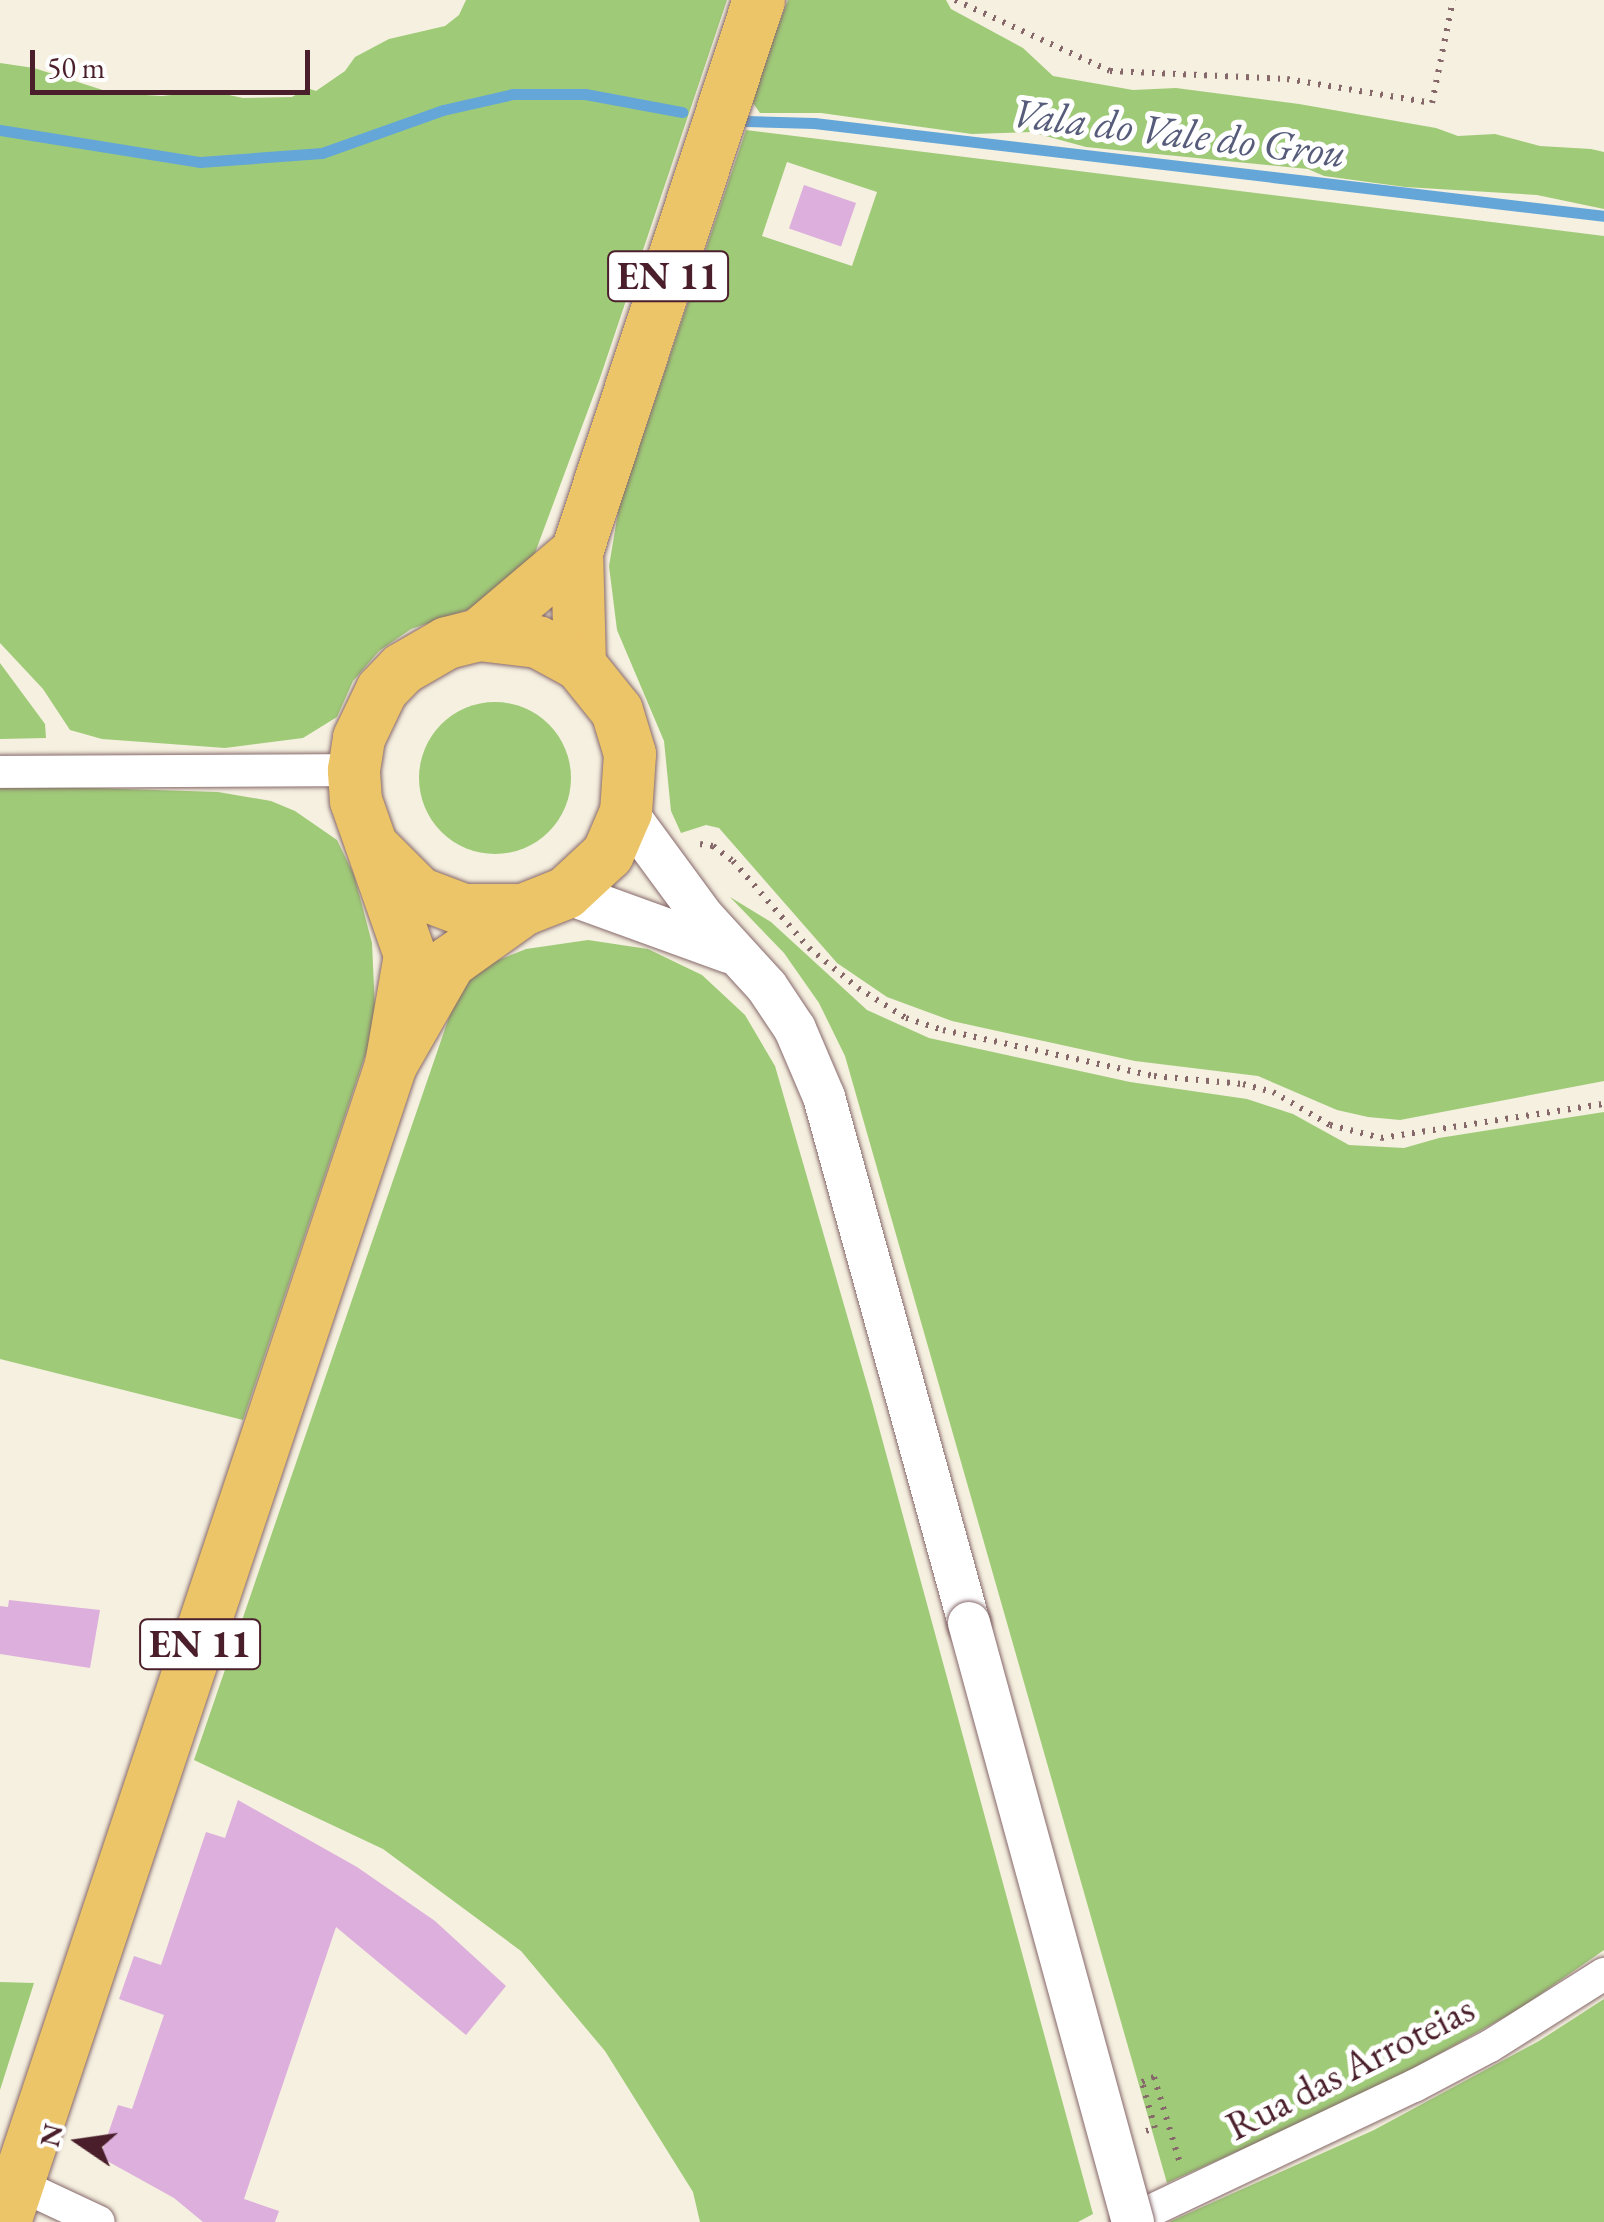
<!DOCTYPE html>
<style>
body{margin:0}
#map{position:relative;width:1604px;height:2222px;overflow:hidden;background:#f5f0e0;font-family:"EB Garamond",serif}
div>[style]{position:absolute}
.green>*{inset:0;background:#9fcb78}
.round{border-radius:50%}
.stream>*{height:11px;margin:-5.5px;padding:0 5.5px;transform-origin:5.5px;border-radius:5.5px;background:#64a6d8}
.building>*{inset:0;background:#ddafdc;transform-origin:0 0}
.path>*{height:6px;margin-top:-3px;transform-origin:0;background:repeating-linear-gradient(90deg,#86686a 0 2.5px,transparent 0 10.5px)}
.roads{filter:drop-shadow(0 0 2px #86686a) drop-shadow(0 0 2px #86686a)}
.minor>*{height:32px;margin:-16px;padding:0 16px;transform-origin:16px;border-radius:16px;background:#fff}
.tertiary>*{height:42px;margin:-21px;padding:0 21px;transform-origin:21px;border-radius:21px;background:#fff}
.primary>*{height:52px;margin:-26px;padding:0 26px;transform-origin:26px;border-radius:26px;background:#edc569}
.bridges{filter:drop-shadow(0 0 2px #86686a) drop-shadow(0 0 2px #86686a)}
.tertiary-bridge>*{height:42px;margin:-21px;padding:0 21px;transform-origin:21px;border-radius:21px;background:#fff}
span{translate:-50% -50%;white-space:nowrap;text-align:center;line-height:1.15;-webkit-text-stroke:10px #fff;paint-order:stroke}
.shield-label span{padding:2px 8px;background:#fff;border:2px solid;border-radius:8px;-webkit-text-stroke-width:0}
.shield-label{font-size:38px;color:#4a1f2b;font-weight:700}
.street-label{font-size:40px;color:#4a1f2b}
.water-label{font-size:42px;color:#565c79;font-style:italic}
.north{position:absolute;left:30px;top:2092px;width:100px;height:100px;-webkit-text-stroke:8px #fff;paint-order:stroke;rotate:283deg;font-size:28px;font-weight:700;line-height:40px;text-align:center;color:#4a1f2b}
.north::after{content:'';display:block;margin:auto;width:35px;height:45px;background:#4a1f2b;clip-path:polygon(50% 0,100% 100%,50% 72%,0 100%)}
.scale{position:absolute;left:30px;top:50px;width:280px;height:45px;box-sizing:border-box;border:5px solid #4a1f2b;border-top:0;padding-left:12px;font-size:30px;line-height:35px;white-space:nowrap;color:#4a1f2b;-webkit-text-stroke:8px #fff;paint-order:stroke}
</style>
<div id="map">
<div class="green">
<i style="clip-path:polygon(466px 0,727px 0,600px 378px,532px 561px,488px 603px,411px 629px,379px 651px,353px 681px,337px 717px,303px 738px,225px 748px,102px 739px,70px 730px,43px 689px,0 643px,0 63px,34px 68px,112px 93px,162px 96px,210px 91px,243px 98px,292px 97px,307px 88px,316px 91px,345px 71px,355px 57px,389px 39px,445px 26px,459px 15px)"></i>
<i style="clip-path:polygon(788px 0,946px 0,951px 9px,1023px 48px,1053px 76px,1133px 90px,1176px 88px,1299px 104px,1436px 128px,1458px 136px,1495px 134px,1540px 146px,1591px 149px,1604px 152px,1604px 209px,1537px 195px,1405px 187px,1324px 176px,1308px 169px,1086px 147px,1031px 132px,972px 134px,821px 113px,760px 113px,753px 103px,759px 75px)"></i>
<i style="clip-path:polygon(evenodd,746px 130px,1604px 236px,1604px 1081px,1400px 1120px,1368px 1117px,1337px 1110px,1258px 1076px,1135px 1061px,952px 1021px,887px 997px,837px 963px,719px 828px,706px 825px,681px 833px,671px 811px,664px 741px,617px 630px,609px 566px,619px 507px,746px 130px,787px 162px,877px 192px,852px 266px,762px 236px,787px 162px)"></i>
<i style="clip-path:polygon(0 663px,45px 724px,46px 738px,0 739px)"></i>
<i class="round" style="left:419px;top:702px;width:152px;height:152px"></i>
<i style="clip-path:polygon(0 785px,218px 792px,271px 801px,295px 811px,337px 840px,354px 875px,372px 943px,375px 1009px,370px 1041px,243px 1420px,0 1359px)"></i>
<i style="clip-path:polygon(730px 897px,771px 922px,867px 1010px,929px 1038px,1130px 1082px,1247px 1099px,1293px 1114px,1349px 1145px,1404px 1148px,1439px 1138px,1604px 1112px,1604px 1950px,1519px 2009px,1375px 2090px,1167px 2183px,845px 1056px,819px 1003px,784px 953px)"></i>
<i style="clip-path:polygon(588px 940px,648px 949px,702px 975px,745px 1015px,775px 1066px,872px 1402px,1093px 2214px,1078px 2222px,700px 2222px,693px 2192px,605px 2051px,521px 1951px,383px 1849px,194px 1760px,457px 994px,470px 977px,496px 961px,526px 949px)"></i>
<i style="clip-path:polygon(0 1982px,34px 1983px,0 2090px)"></i>
<i style="clip-path:polygon(1604px 1999px,1604px 2222px,1169px 2222px,1374px 2130px,1539px 2041px)"></i>
</div>
<div class="stream">
<i style="left:746px;top:121px;width:68px;rotate:1.7deg"></i>
<i style="left:814px;top:123px;width:795px;rotate:6.71deg"></i>
<i style="left:0;top:130px;width:203px;rotate:9.1deg"></i>
<i style="left:200px;top:162px;width:122px;rotate:-4.2deg"></i>
<i style="left:322px;top:153px;width:128px;rotate:-19.6deg"></i>
<i style="left:443px;top:110px;width:72px;rotate:-12.9deg"></i>
<i style="left:513px;top:94px;width:72px"></i>
<i style="left:585px;top:94px;width:99px;rotate:10.5deg"></i>
</div>
<div class="building">
<i style="left:804px;top:185px;width:55px;height:46px;rotate:19deg"></i>
<i style="clip-path:polygon(9px 1600px,100px 1610px,90px 1668px,0 1654px,0 1606px,8px 1607px)"></i>
<i style="clip-path:polygon(238px 1800px,357px 1867px,435px 1921px,506px 1986px,466px 2035px,336px 1927px,244px 2199px,279px 2211px,275px 2222px,203px 2222px,174px 2198px,100px 2157px,118px 2105px,132px 2109px,164px 2015px,119px 1999px,134px 1956px,161px 1965px,206px 1832px,225px 1838px)"></i>
</div>
<div class="path">
<i style="left:955px;top:0;width:170px;rotate:24.6deg"></i>
<i style="left:1110px;top:71px;width:177px;rotate:2.6deg"></i>
<i style="left:1287px;top:79px;width:147px;rotate:9.4deg"></i>
<i style="left:1432px;top:103px;width:105px;rotate:-78.5deg"></i>
<i style="left:700px;top:844px;width:13px;rotate:9deg"></i>
<i style="left:713px;top:846px;width:25px;rotate:37deg"></i>
<i style="left:733px;top:861px;width:116px;rotate:48.9deg"></i>
<i style="left:809px;top:948px;width:63px;rotate:39.2deg"></i>
<i style="left:858px;top:988px;width:57px;rotate:32deg"></i>
<i style="left:906px;top:1018px;width:39px;rotate:18deg"></i>
<i style="left:943px;top:1030px;width:216px;rotate:12.3deg"></i>
<i style="left:1154px;top:1076px;width:89px;rotate:5.1deg"></i>
<i style="left:1243px;top:1084px;width:31px;rotate:15deg"></i>
<i style="left:1273px;top:1092px;width:66px;rotate:30.1deg"></i>
<i style="left:1330px;top:1125px;width:53px;rotate:14.3deg"></i>
<i style="left:1381px;top:1138px;width:226px;rotate:-8.7deg"></i>
<i style="left:1146px;top:2131px;width:9px;rotate:-18deg"></i>
<i style="left:1155px;top:2128px;width:48px;rotate:-105.8deg"></i>
<i style="left:1142px;top:2082px;width:13px;rotate:-23deg"></i>
<i style="left:1154px;top:2077px;width:87px;rotate:73.2deg"></i>
</div>
<div class="roads">
<div class="minor">
<i style="left:0;top:772px;width:354px;rotate:-0.3deg"></i>
<i style="left:18px;top:2184px;width:89px;rotate:25.1deg"></i>
<i style="left:1127px;top:2222px;width:318px;rotate:-25.4deg"></i>
<i style="left:1414px;top:2086px;width:86px;rotate:-27.8deg"></i>
<i style="left:1490px;top:2046px;width:135px;rotate:-32.3deg"></i>
</div>
<div class="tertiary">
<i style="left:626px;top:812px;width:132px;rotate:53.7deg"></i>
<i style="left:704px;top:918px;width:93px;rotate:47.6deg"></i>
<i style="left:767px;top:987px;width:50px;rotate:56.3deg"></i>
<i style="left:795px;top:1029px;width:74px;rotate:66.9deg"></i>
<i style="left:824px;top:1097px;width:546px;rotate:74.59deg"></i>
<i style="left:566px;top:893px;width:173px;rotate:19.9deg"></i>
</div>
<div class="primary">
<i style="left:479px;top:635px;width:128px;rotate:-40.3deg"></i>
<i style="left:580px;top:665px;width:113px;rotate:-91.5deg"></i>
<i style="left:577px;top:552px;width:581px;rotate:-71.75deg"></i>
<i style="left:377px;top:851px;width:59px;rotate:45deg"></i>
<i style="left:419px;top:893px;width:48px;rotate:20.7deg"></i>
<i style="left:464px;top:910px;width:59px"></i>
<i style="left:5px;top:2222px;width:1220px;rotate:-71.55deg"></i>
<i style="left:391px;top:1065px;width:112px;rotate:-80.2deg"></i>
<i style="left:410px;top:955px;width:163px;rotate:-109.3deg"></i>
<i style="left:356px;top:801px;width:31px;rotate:-94deg"></i>
<i style="left:354px;top:770px;width:32px;rotate:-81deg"></i>
<i style="left:359px;top:738px;width:53px;rotate:-64.4deg"></i>
<i style="left:382px;top:690px;width:29px;rotate:-46deg"></i>
<i style="left:402px;top:669px;width:52px;rotate:-30deg"></i>
<i style="left:447px;top:643px;width:33px;rotate:-14deg"></i>
<i style="left:479px;top:635px;width:59px;rotate:6.8deg"></i>
<i style="left:538px;top:642px;width:48px;rotate:28.7deg"></i>
<i style="left:580px;top:665px;width:59px;rotate:51.2deg"></i>
<i style="left:617px;top:711px;width:45px;rotate:73.2deg"></i>
<i style="left:630px;top:754px;width:58px;rotate:93.9deg"></i>
<i style="left:626px;top:812px;width:46px;rotate:113.2deg"></i>
<i style="left:608px;top:854px;width:57px;rotate:137.1deg"></i>
<i style="left:566px;top:893px;width:46px;rotate:158.4deg"></i>
<i style="left:523px;top:910px;width:90px;rotate:144.5deg"></i>
<i style="left:450px;top:962px;width:119px;rotate:119.8deg"></i>
</div>
</div>
<div class="bridges">
<div class="tertiary-bridge">
<i style="left:969px;top:1623px;width:621px;rotate:74.69deg"></i>
</div>
</div>
<div class="shield-label">
<span style="left:668px;top:276px">EN 11</span>
<span style="left:200px;top:1644px">EN 11</span>
</div>
<div class="street-label">
<span style="left:1350px;top:2067px;rotate:-27deg">Rua das Arroteias</span>
</div>
<div class="water-label">
<span style="left:1179px;top:133px;rotate:7deg">Vala do Vale do Grou</span>
</div>
<div class="north">N</div>
<div class="scale">50 m</div>
</div>
